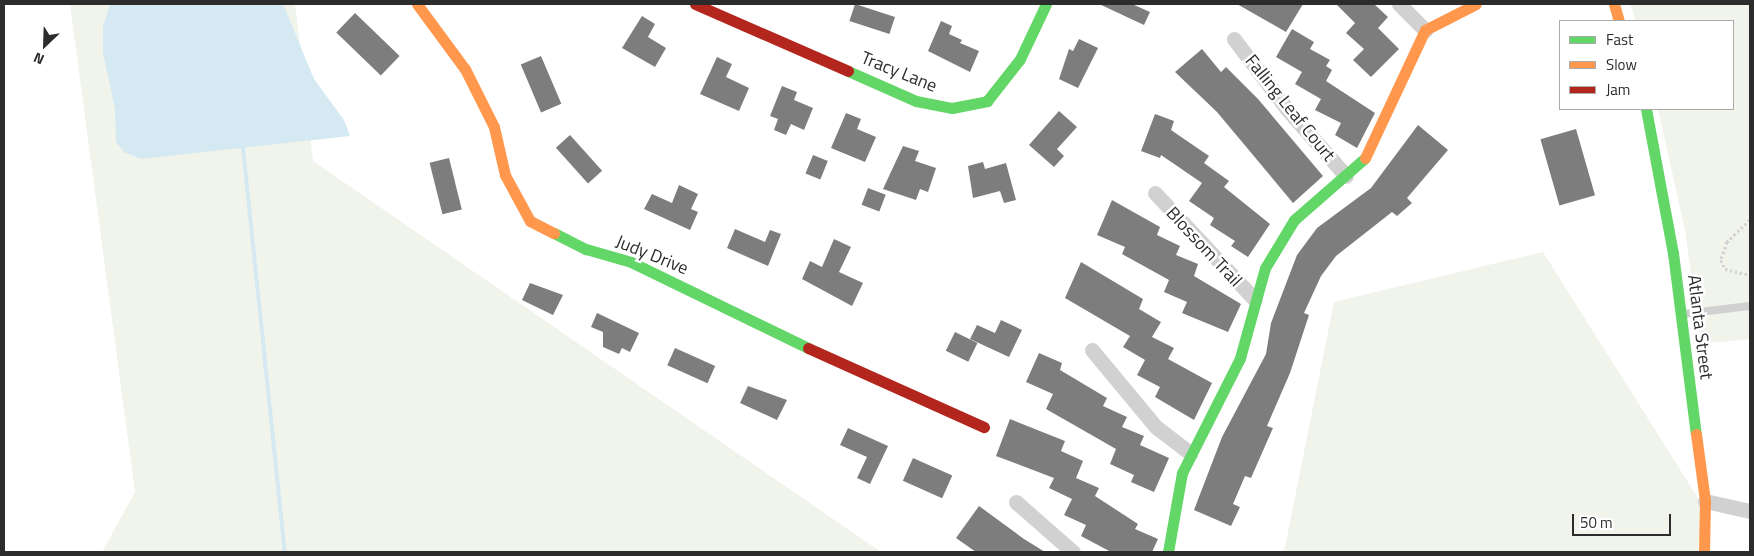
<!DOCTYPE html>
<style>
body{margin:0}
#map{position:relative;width:1754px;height:556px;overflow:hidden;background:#fff;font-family:"Titillium Web",sans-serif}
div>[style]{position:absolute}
.green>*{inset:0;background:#f0f4ea}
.water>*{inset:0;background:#d5e9f2}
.stream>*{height:4px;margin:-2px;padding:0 2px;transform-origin:2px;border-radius:2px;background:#d5e9f2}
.building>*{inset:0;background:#7d7d7d;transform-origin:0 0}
.path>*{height:2.5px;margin-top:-1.25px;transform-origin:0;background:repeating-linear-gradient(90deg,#d1d1d1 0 2.5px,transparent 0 5px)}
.lane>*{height:8px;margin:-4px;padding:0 4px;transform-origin:4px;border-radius:4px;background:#d1d1d1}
.street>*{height:15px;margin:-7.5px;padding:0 7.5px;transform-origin:7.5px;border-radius:7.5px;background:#d1d1d1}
.fast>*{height:11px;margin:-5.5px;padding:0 5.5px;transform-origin:5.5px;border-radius:5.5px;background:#63d668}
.slow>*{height:11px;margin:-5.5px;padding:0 5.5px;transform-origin:5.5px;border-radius:5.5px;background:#ff974d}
.jam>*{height:11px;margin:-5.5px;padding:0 5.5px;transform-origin:5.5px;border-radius:5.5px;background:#b3261e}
span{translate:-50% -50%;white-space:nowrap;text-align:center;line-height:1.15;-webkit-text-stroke:5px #fff;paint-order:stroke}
.street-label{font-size:18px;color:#2c2c2c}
.frame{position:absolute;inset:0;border:5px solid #2c2c2c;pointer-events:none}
.legend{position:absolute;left:1559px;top:20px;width:175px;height:90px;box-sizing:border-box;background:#fff;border:1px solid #ababab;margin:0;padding:6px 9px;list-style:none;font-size:15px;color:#2c2c2c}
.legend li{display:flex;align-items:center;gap:10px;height:25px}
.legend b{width:25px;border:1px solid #ababab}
.north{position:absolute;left:20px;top:20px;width:50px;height:50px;-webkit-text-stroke:4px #fff;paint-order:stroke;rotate:204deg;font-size:14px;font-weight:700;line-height:20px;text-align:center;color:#2c2c2c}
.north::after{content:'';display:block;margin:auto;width:18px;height:22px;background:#2c2c2c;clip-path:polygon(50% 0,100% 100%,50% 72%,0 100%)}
.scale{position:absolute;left:1572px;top:514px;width:99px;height:22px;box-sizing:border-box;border:2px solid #2c2c2c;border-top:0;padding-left:6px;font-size:15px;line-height:18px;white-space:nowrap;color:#2c2c2c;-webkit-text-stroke:4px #fff;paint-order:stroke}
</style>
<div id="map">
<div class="green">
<i style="clip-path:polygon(70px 4px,295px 4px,313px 161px,881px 552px,102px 552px,135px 492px)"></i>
<i style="clip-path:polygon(1630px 4px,1750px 4px,1750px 339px,1701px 344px,1685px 230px,1658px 109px,1733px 109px,1733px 21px,1636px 21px)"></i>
<i style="clip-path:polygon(1543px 252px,1703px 506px,1699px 552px,1284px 552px,1334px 302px)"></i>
</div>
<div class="water">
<i style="clip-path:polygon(110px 4px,283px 4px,314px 79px,344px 120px,350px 136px,141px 159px,124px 152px,116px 142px,115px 109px,103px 53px,103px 27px)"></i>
</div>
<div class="stream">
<i style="left:243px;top:148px;width:406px;rotate:84.1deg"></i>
</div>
<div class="building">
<i style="left:855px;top:4px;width:42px;height:18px;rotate:18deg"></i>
<i style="clip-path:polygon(1099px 4px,1132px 4px,1150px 12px,1144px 25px)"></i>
<i style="clip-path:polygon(1237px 4px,1303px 4px,1286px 32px)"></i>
<i style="clip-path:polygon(1336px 4px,1374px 4px,1388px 17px,1378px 28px,1399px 49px,1371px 77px,1353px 60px,1364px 49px,1346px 33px,1355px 23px)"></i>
<i style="left:355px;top:13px;width:62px;height:27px;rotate:44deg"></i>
<i style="clip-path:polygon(642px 16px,655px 24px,648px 37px,666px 48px,655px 67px,622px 48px)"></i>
<i style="clip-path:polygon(941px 21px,952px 26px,949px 34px,962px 40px,960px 43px,979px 51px,970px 72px,928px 51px)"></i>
<i style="clip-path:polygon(1292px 29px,1314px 42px,1310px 49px,1330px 60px,1326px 66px,1332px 70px,1326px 81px,1375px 113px,1357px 148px,1335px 135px,1341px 123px,1315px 110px,1321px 99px,1295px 84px,1302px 72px,1276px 57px)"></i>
<i style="clip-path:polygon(1079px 39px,1098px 48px,1078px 88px,1059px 79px,1069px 49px,1073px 51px)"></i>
<i style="clip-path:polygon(1202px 49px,1221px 72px,1226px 67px,1258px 99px,1323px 176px,1293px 203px,1217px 112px,1175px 72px)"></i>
<i style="left:541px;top:56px;width:52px;height:22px;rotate:67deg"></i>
<i style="clip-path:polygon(717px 57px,732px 64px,726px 77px,749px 88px,739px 111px,700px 94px)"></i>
<i style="clip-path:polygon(782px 86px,797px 92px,794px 100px,813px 108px,804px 130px,791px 124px,786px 135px,774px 130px,778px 119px,770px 116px)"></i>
<i style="clip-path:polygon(1059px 111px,1077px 127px,1057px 149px,1064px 156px,1054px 167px,1029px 145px)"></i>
<i style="clip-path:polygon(846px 113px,861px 119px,857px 129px,876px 137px,865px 162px,831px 148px)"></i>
<i style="clip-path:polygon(1155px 114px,1174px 121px,1171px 130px,1209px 156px,1204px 163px,1229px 181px,1224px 187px,1270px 224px,1248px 257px,1231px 246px,1235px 241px,1210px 225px,1214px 218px,1189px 201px,1202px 183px,1161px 155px,1160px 158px,1141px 151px)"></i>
<i style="clip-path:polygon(1418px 125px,1448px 150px,1407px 198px,1412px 203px,1397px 216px,1392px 212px,1336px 256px,1321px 276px,1304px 313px,1309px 315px,1290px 373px,1267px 426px,1273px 428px,1251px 478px,1245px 476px,1233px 504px,1240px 507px,1231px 526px,1194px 510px,1222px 437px,1266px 354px,1271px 323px,1297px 255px,1317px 228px,1371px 188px)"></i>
<i style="left:1576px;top:129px;width:69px;height:37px;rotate:74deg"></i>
<i style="left:570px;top:135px;width:48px;height:19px;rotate:48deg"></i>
<i style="clip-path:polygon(903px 146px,919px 151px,915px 161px,936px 168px,928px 192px,920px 189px,916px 200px,883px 189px)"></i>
<i style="left:813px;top:155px;width:16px;height:20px;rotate:22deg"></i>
<i style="left:449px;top:158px;width:53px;height:20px;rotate:76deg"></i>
<i style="clip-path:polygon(983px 162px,985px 169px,1006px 163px,1016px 200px,1004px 203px,1000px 191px,973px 198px,968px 166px)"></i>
<i style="clip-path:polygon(679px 185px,698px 194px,691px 209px,698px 212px,690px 230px,644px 209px,652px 194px,672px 203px)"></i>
<i style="left:868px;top:188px;width:19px;height:18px;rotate:21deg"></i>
<i style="clip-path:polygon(1112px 200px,1160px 227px,1157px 235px,1180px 246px,1176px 255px,1198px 264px,1194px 276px,1241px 304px,1228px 332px,1182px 313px,1187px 302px,1164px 292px,1169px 280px,1122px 254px,1125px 247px,1097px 235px)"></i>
<i style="clip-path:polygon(735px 229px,765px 242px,770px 230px,781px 234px,768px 266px,727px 248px)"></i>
<i style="clip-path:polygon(834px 239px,851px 247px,839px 272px,863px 283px,852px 306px,802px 279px,810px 261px,822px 267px)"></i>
<i style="clip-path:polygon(1081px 262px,1143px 299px,1139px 309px,1161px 322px,1152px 337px,1174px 348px,1168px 359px,1212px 383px,1194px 420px,1155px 397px,1160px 387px,1137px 375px,1145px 360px,1123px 347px,1130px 336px,1065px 298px)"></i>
<i style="clip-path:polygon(530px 283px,563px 295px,553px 315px,522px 300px)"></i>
<i style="clip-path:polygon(597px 313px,639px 333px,630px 352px,622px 348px,619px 354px,603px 347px,603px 332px,591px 327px)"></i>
<i style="clip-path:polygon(1001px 320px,1022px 330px,1009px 357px,970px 339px,977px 325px,995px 333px)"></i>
<i style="left:955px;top:332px;width:25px;height:21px;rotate:26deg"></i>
<i style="left:675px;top:348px;width:44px;height:19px;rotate:24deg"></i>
<i style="clip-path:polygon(1039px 353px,1062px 363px,1060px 370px,1107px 398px,1103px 406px,1127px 417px,1122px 427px,1144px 436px,1140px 445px,1169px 458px,1154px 492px,1131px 482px,1134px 475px,1110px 464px,1116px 449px,1046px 409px,1053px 394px,1026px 382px)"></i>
<i style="clip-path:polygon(748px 386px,787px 400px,777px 420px,740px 403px)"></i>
<i style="clip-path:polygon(1010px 419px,1065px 441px,1061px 451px,1083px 461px,1076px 478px,1099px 488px,1095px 496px,1138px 524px,1135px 529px,1158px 539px,1152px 552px,1111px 552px,1081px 536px,1086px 525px,1064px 515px,1072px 499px,1049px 488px,1054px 478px,996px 456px)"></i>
<i style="clip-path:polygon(848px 428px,888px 446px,870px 484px,857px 478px,867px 457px,840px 445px)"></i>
<i style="left:913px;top:458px;width:43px;height:25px;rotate:24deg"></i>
<i style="clip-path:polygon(979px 506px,1024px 539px,1045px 552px,976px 552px,956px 538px)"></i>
</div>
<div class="path">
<i style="left:1750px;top:220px;width:32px;rotate:136deg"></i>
<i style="left:1727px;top:242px;width:19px;rotate:108deg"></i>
<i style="left:1721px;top:260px;width:10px;rotate:66deg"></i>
<i style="left:1725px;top:269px;width:26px;rotate:13deg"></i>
</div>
<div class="lane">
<i style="left:1683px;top:314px;width:67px;rotate:-6.8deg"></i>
</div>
<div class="street">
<i style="left:1399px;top:4px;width:37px;rotate:45deg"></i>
<i style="left:1234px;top:39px;width:88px;rotate:52.9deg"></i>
<i style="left:1287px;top:109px;width:89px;rotate:48.6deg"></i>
<i style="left:1155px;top:193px;width:146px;rotate:46.9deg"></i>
<i style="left:1092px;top:350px;width:100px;rotate:50.3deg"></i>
<i style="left:1156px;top:427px;width:43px;rotate:37.4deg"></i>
<i style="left:1705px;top:501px;width:46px;rotate:12.5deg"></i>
<i style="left:1016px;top:502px;width:76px;rotate:41.3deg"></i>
</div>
<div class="fast">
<i style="left:848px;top:71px;width:74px;rotate:23.8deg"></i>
<i style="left:916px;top:101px;width:37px;rotate:11deg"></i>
<i style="left:952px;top:108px;width:36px;rotate:-11deg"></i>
<i style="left:987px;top:101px;width:53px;rotate:-51.8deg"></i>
<i style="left:1020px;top:59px;width:61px;rotate:-64.7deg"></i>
<i style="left:1646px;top:109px;width:147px;rotate:79.4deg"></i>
<i style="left:1673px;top:253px;width:182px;rotate:82.8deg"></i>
<i style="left:554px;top:233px;width:36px;rotate:27deg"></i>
<i style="left:586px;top:249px;width:47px;rotate:16.1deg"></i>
<i style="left:631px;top:262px;width:197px;rotate:25.9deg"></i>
<i style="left:1168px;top:552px;width:80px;rotate:-80deg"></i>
<i style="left:1182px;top:473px;width:129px;rotate:-63.2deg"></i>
<i style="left:1240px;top:358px;width:93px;rotate:-74.5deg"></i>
<i style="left:1265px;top:268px;width:56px;rotate:-58.9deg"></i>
<i style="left:1294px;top:220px;width:94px;rotate:-41.1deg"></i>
</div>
<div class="slow">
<i style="left:417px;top:4px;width:81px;rotate:53.6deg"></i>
<i style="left:465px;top:69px;width:65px;rotate:63.4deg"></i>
<i style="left:494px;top:127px;width:49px;rotate:77.1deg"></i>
<i style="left:505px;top:175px;width:52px;rotate:61.5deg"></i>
<i style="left:530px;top:221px;width:27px;rotate:27deg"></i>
<i style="left:1614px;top:4px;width:18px;rotate:74deg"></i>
<i style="left:1365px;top:158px;width:141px;rotate:-64.9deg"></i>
<i style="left:1425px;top:30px;width:57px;rotate:-27deg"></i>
<i style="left:1696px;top:434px;width:68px;rotate:82.3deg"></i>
<i style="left:1705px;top:501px;width:51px;rotate:91.1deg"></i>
</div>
<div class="jam">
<i style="left:695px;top:4px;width:167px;rotate:23.6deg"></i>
<i style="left:808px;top:348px;width:193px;rotate:24.2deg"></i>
</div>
<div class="street-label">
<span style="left:899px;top:72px;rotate:22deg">Tracy Lane</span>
<span style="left:1290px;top:108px;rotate:51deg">Falling Leaf Court</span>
<span style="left:1204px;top:247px;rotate:47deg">Blossom Trail</span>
<span style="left:652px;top:255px;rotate:22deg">Judy Drive</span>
<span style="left:1700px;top:327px;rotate:83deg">Atlanta Street</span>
</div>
<div class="frame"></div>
<ul class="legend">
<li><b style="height:6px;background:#63d668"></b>Fast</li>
<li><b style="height:6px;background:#ff974d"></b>Slow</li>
<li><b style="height:6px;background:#b3261e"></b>Jam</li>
</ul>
<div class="north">N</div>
<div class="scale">50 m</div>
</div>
